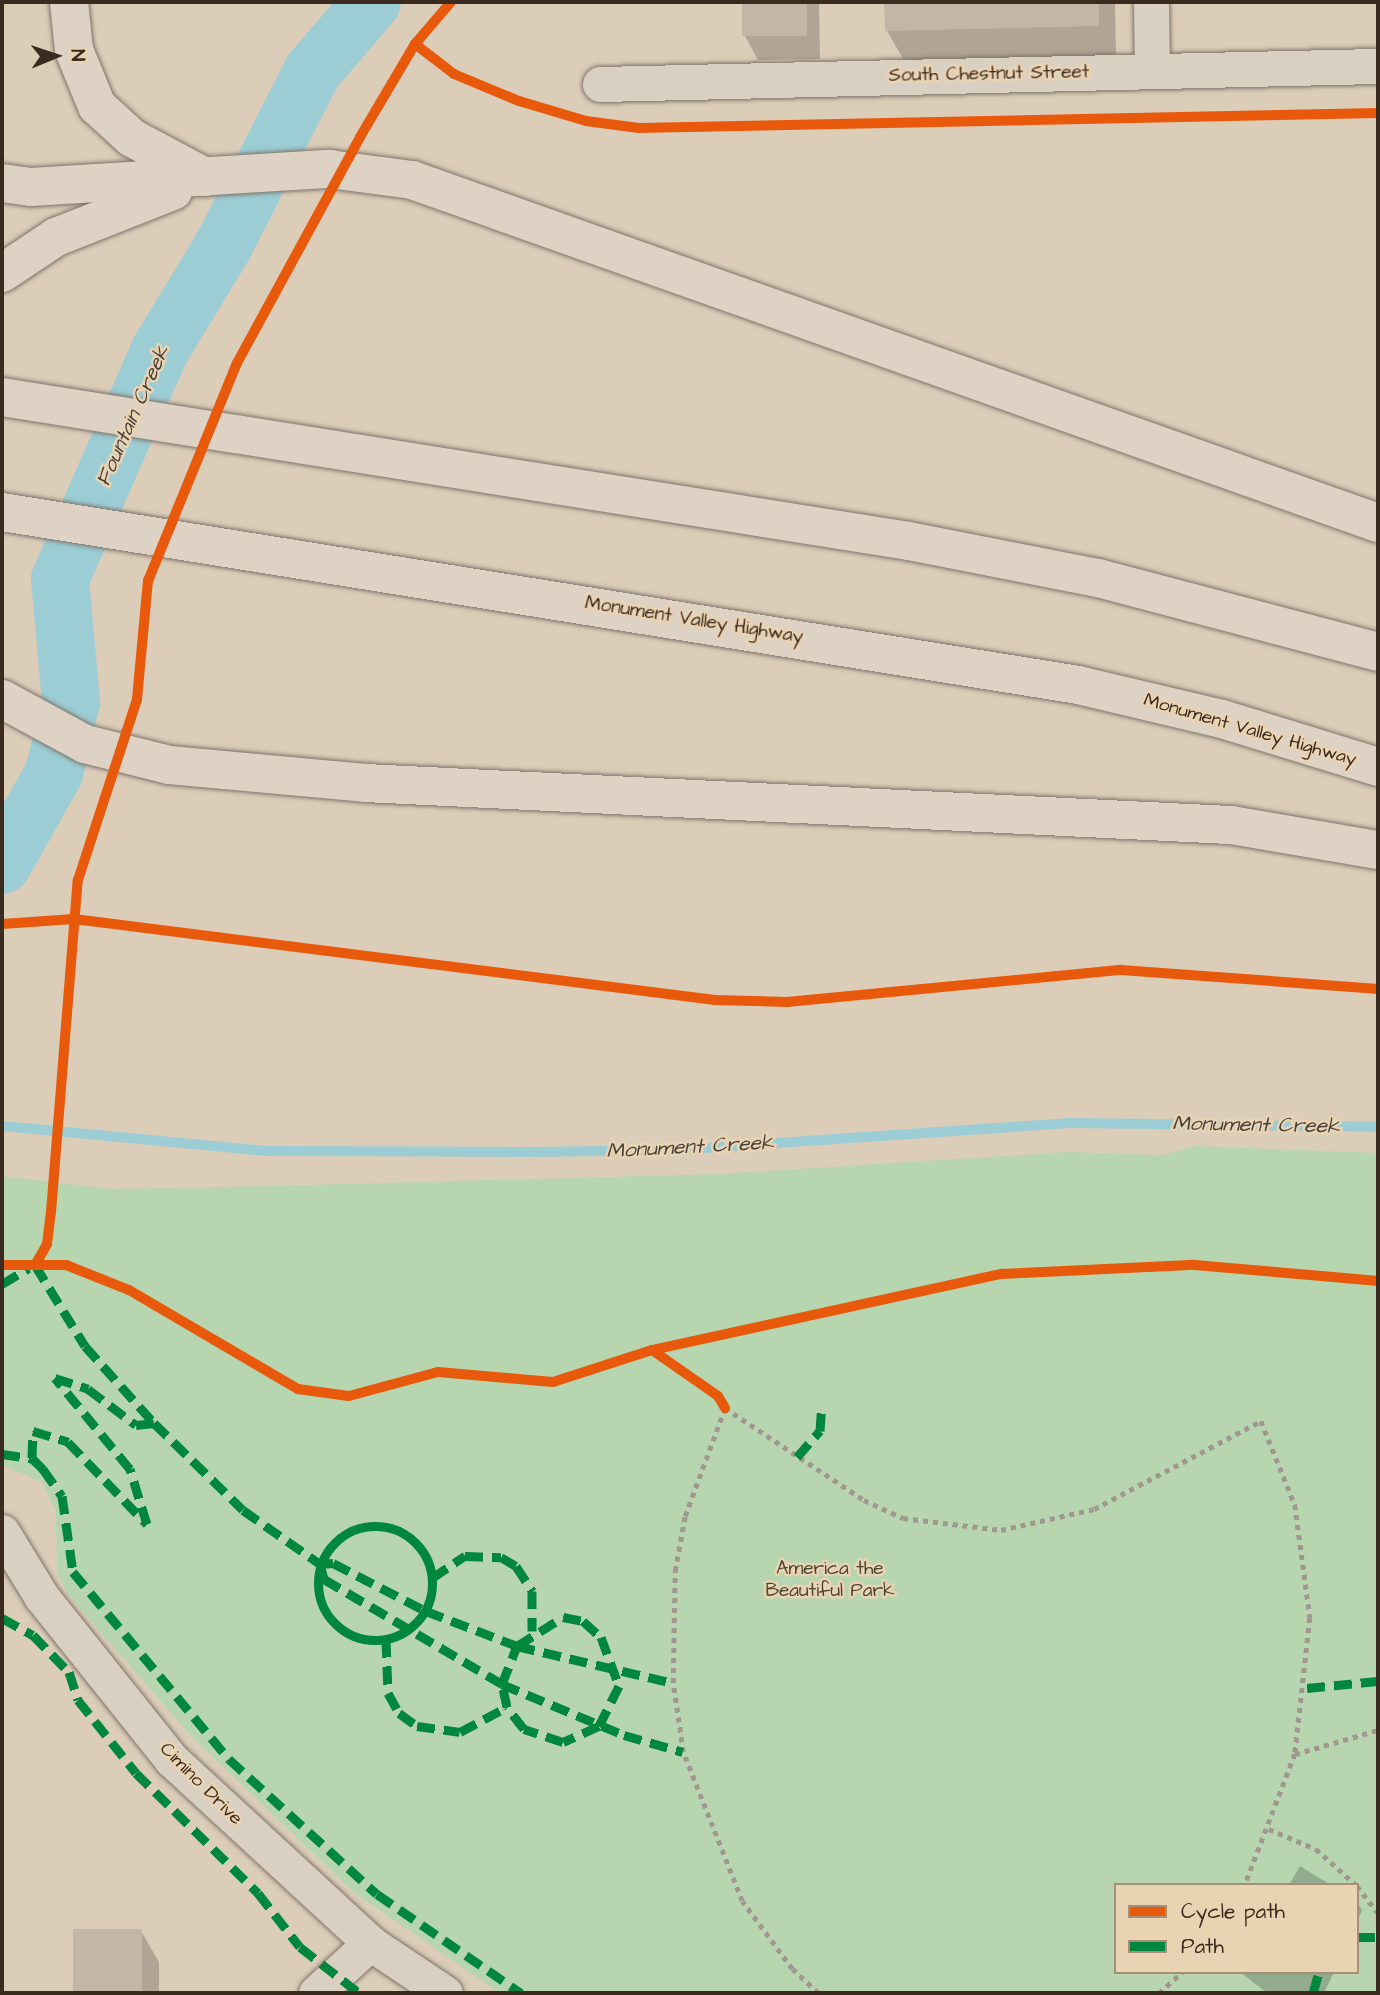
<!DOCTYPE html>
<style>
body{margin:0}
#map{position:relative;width:1380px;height:1995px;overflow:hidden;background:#dccdb9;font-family:"Architects Daughter",sans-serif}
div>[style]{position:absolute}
.green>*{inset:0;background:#b7d6b0}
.shadow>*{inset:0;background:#0003}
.stream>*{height:10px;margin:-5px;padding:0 5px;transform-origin:5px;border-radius:5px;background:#9cccd4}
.river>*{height:58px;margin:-29px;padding:0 29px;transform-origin:29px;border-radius:29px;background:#9cccd4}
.building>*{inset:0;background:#c4b6a7;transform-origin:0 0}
.path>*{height:4.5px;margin-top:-2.25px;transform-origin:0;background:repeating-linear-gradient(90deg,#a0978e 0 5px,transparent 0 10px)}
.roads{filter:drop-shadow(0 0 2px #7e7469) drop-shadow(0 0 2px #7e7469)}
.minor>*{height:35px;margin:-17.5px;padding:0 17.5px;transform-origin:17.5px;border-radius:17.5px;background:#d9d0c2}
.motorway>*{height:38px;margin:-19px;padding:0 19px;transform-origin:19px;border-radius:19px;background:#ddd2c3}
.quiet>*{height:9px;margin-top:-4.5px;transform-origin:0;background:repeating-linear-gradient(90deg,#00873e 0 18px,transparent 0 27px)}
.quiet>.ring{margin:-4.5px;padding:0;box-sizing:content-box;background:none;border:9px solid #00873e;border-radius:50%}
.cycleway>*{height:10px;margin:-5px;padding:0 5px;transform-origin:5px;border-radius:5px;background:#e8590c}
span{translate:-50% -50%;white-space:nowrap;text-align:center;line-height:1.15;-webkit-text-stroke:5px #ead3b2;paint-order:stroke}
.street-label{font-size:19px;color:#3b2a1e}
.park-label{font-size:19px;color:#494533}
.water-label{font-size:21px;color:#46423b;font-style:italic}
.frame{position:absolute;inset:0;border:4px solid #3b2a1e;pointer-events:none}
.legend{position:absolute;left:1114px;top:1883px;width:245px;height:91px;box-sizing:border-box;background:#ead3b2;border:2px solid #a48f77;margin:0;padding:9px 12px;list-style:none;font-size:21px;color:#3b2a1e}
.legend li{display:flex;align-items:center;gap:14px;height:35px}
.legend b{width:35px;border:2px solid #a48f77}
.north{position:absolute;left:21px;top:21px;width:70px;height:70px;-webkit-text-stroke:5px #ead3b2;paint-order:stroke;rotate:88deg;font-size:19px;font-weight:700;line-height:28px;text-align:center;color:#3b2a1e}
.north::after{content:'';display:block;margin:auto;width:24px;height:32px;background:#3b2a1e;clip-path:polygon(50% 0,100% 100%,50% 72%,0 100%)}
</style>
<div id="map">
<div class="green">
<i style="clip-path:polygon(evenodd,1194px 1146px,1378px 1153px,1378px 1993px,500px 1993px,353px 1892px,191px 1736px,69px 1596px,57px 1573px,56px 1512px,42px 1482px,2px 1465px,2px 1176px,112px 1189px,269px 1186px,719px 1174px,1067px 1152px,1163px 1155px,1194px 1146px,1116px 1885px,1357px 1885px,1357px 1972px,1116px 1972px,1116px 1885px)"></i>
</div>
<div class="shadow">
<i style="clip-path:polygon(744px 2px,819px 2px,820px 59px,758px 60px,745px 36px)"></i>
<i style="clip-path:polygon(886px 2px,1115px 2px,1116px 57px,905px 62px,887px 31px)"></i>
<i style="clip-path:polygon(1300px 1866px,1331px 1885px,1289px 1885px)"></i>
<i style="clip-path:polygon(1357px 1901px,1362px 1910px,1357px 1922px)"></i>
<i style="clip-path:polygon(141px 1931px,159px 1962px,159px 1993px,76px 1993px)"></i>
<i style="clip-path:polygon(1240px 1972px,1334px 1972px,1324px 1993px,1267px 1993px)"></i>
</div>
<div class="stream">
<i style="left:2px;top:1126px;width:264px;rotate:5.4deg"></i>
<i style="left:265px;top:1151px;width:257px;rotate:0.2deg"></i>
<i style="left:522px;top:1152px;width:153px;rotate:-0.7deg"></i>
<i style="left:675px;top:1150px;width:396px;rotate:-3.9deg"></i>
<i style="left:1070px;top:1123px;width:308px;rotate:0.7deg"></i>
</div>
<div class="river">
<i style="left:2px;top:865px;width:106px;rotate:-60.5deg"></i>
<i style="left:54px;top:773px;width:73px;rotate:-76.5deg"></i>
<i style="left:71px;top:702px;width:123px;rotate:-95.1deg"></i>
<i style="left:60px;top:579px;width:248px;rotate:-66.4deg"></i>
<i style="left:159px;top:352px;width:127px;rotate:-58.8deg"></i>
<i style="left:225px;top:243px;width:192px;rotate:-63deg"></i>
<i style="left:312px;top:72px;width:92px;rotate:-49.4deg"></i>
</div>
<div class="building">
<i style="left:742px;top:2px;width:65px;height:34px"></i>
<i style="clip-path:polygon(884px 2px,1099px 2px,1099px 26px,885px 31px)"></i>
<i style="left:73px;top:1929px;width:69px;height:63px"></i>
</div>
<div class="path">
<i style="left:1295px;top:1754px;width:86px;rotate:-16.1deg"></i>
<i style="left:1269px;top:1829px;width:51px;rotate:23.1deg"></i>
<i style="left:1316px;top:1849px;width:54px;rotate:42deg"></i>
<i style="left:1357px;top:1886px;width:34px;rotate:52deg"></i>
<i style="left:818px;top:1993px;width:35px;rotate:-137deg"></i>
<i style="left:792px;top:1969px;width:84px;rotate:-126.3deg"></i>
<i style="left:742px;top:1901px;width:160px;rotate:-111.6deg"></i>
<i style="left:683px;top:1752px;width:70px;rotate:-98.2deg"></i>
<i style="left:673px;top:1683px;width:112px;rotate:-89deg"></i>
<i style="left:675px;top:1571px;width:56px;rotate:-79.7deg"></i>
<i style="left:685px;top:1516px;width:115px;rotate:-69.7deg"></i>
<i style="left:725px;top:1408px;width:167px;rotate:33.5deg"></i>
<i style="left:864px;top:1500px;width:43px;rotate:24.8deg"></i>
<i style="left:903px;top:1518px;width:99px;rotate:7deg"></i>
<i style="left:1001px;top:1530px;width:95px;rotate:-12.7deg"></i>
<i style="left:1094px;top:1509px;width:189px;rotate:-27.8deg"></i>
<i style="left:1261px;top:1421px;width:91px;rotate:68deg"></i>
<i style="left:1295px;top:1505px;width:114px;rotate:82.4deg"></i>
<i style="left:1310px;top:1618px;width:137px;rotate:96.3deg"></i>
<i style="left:1295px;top:1754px;width:140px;rotate:110.9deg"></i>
<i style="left:1159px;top:1993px;width:31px;rotate:-42deg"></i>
</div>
<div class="roads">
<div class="minor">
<i style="left:1151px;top:2px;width:68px;rotate:89.2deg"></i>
<i style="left:600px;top:84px;width:778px;rotate:-1.33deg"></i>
<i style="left:2px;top:1532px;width:75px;rotate:58.6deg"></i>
<i style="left:41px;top:1596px;width:210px;rotate:51.4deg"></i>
<i style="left:172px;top:1760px;width:270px;rotate:42.7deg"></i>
<i style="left:370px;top:1943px;width:90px;rotate:33.7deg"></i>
<i style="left:316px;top:1993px;width:74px;rotate:-42.8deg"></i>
</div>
<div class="motorway">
<i style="left:69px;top:2px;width:48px;rotate:84.1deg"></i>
<i style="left:74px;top:50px;width:61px;rotate:67.7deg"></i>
<i style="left:97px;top:106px;width:47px;rotate:42.4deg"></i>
<i style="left:132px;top:138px;width:83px;rotate:28.1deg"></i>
<i style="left:2px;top:183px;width:29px;rotate:8deg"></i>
<i style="left:31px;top:187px;width:299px;rotate:-3.5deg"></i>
<i style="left:329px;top:169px;width:84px;rotate:7.5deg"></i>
<i style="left:412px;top:180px;width:1025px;rotate:19.55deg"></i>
<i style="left:2px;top:273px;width:65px;rotate:-33.7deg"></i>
<i style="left:56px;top:237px;width:126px;rotate:-21.5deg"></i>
<i style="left:2px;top:397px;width:918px;rotate:9.02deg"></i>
<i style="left:909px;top:541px;width:193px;rotate:11.1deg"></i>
<i style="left:1098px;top:578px;width:290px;rotate:14.8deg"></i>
<i style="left:2px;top:512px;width:1090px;rotate:9.13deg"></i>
<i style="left:1078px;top:685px;width:148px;rotate:13.3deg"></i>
<i style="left:1222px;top:719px;width:163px;rotate:17.1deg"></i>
<i style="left:2px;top:699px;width:94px;rotate:28.5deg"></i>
<i style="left:85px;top:744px;width:87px;rotate:14deg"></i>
<i style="left:169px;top:765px;width:197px;rotate:5.2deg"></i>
<i style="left:365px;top:783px;width:867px;rotate:2.78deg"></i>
<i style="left:1231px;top:825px;width:149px;rotate:9.7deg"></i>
</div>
</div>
<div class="quiet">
<i style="left:35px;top:1265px;width:95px;rotate:58.3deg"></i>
<i style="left:85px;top:1346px;width:103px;rotate:48.1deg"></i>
<i style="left:154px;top:1423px;width:124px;rotate:44.3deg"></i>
<i style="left:243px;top:1510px;width:94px;rotate:35deg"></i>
<i style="left:320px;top:1564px;width:16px;rotate:75deg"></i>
<i style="left:324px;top:1579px;width:207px;rotate:30.5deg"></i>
<i style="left:502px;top:1684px;width:132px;rotate:22.7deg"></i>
<i style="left:624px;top:1735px;width:61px;rotate:16.1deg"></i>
<i style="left:2px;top:1284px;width:31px;rotate:-31deg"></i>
<i style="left:2px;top:1454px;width:30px;rotate:8deg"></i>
<i style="left:32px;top:1458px;width:16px;rotate:45deg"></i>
<i style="left:43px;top:1469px;width:33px;rotate:55deg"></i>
<i style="left:62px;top:1496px;width:77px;rotate:81.8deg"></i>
<i style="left:73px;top:1572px;width:244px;rotate:50.2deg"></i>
<i style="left:229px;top:1759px;width:200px;rotate:42.4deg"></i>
<i style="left:377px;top:1894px;width:175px;rotate:34.5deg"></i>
<i style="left:797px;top:1457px;width:35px;rotate:-49deg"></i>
<i style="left:820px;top:1431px;width:26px;rotate:-86deg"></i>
<i style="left:32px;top:1458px;width:27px;rotate:-88deg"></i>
<i style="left:33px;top:1431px;width:37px;rotate:17deg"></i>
<i style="left:68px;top:1442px;width:114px;rotate:46.1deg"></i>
<i style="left:147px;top:1524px;width:58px;rotate:-107.2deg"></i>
<i style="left:130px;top:1469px;width:118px;rotate:-129.5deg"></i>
<i style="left:55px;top:1378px;width:35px;rotate:18deg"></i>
<i style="left:88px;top:1389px;width:60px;rotate:36.9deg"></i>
<i style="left:136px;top:1425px;width:18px;rotate:-6deg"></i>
<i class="ring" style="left:318px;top:1526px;width:105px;height:105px"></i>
<i style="left:320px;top:1564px;width:13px;rotate:-4deg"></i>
<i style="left:333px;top:1563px;width:105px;rotate:27.3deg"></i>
<i style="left:426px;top:1611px;width:97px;rotate:21deg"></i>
<i style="left:517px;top:1646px;width:160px;rotate:13.3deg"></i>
<i style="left:432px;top:1578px;width:40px;rotate:-34deg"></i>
<i style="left:465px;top:1556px;width:36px;rotate:2deg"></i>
<i style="left:501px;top:1557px;width:17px;rotate:31deg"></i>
<i style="left:516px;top:1566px;width:30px;rotate:57deg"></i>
<i style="left:532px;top:1591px;width:40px;rotate:90deg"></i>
<i style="left:563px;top:1617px;width:20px;rotate:11deg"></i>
<i style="left:583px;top:1621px;width:24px;rotate:42deg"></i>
<i style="left:601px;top:1637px;width:52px;rotate:69.8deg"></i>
<i style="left:619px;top:1686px;width:45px;rotate:116.6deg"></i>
<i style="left:599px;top:1726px;width:39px;rotate:156deg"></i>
<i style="left:563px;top:1742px;width:41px;rotate:-161.6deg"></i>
<i style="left:524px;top:1729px;width:28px;rotate:-128deg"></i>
<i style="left:507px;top:1707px;width:24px;rotate:-102deg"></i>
<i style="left:502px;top:1684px;width:41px;rotate:-68.5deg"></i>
<i style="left:517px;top:1646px;width:54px;rotate:-32.2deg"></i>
<i style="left:2px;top:1618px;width:35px;rotate:29deg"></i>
<i style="left:33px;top:1635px;width:52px;rotate:45.8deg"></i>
<i style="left:69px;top:1672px;width:29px;rotate:72deg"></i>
<i style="left:78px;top:1700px;width:93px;rotate:51.5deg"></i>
<i style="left:136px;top:1773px;width:171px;rotate:44.5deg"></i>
<i style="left:258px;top:1893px;width:68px;rotate:52.1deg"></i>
<i style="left:300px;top:1947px;width:75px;rotate:37.9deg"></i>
<i style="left:386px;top:1639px;width:54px;rotate:87.9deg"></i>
<i style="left:388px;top:1693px;width:23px;rotate:61deg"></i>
<i style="left:399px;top:1713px;width:22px;rotate:36deg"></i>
<i style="left:417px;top:1726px;width:43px;rotate:7.9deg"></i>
<i style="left:460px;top:1732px;width:53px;rotate:-28deg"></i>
<i style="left:1307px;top:1688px;width:71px;rotate:-5.6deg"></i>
<i style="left:1357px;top:1937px;width:21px"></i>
<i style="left:1313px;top:1993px;width:22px;rotate:-74deg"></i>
</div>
<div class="cycleway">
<i style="left:415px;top:44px;width:49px;rotate:37.6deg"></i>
<i style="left:454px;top:74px;width:70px;rotate:22.6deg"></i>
<i style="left:519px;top:101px;width:70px;rotate:16.6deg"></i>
<i style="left:586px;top:121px;width:53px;rotate:7.5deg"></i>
<i style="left:639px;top:128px;width:739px;rotate:-1.16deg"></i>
<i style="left:2px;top:924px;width:72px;rotate:-4deg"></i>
<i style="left:74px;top:919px;width:646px;rotate:7.2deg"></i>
<i style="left:715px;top:1000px;width:72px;rotate:1.6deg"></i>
<i style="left:787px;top:1002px;width:336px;rotate:-5.5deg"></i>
<i style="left:1121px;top:970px;width:258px;rotate:4.2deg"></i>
<i style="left:2px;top:1265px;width:64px"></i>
<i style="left:66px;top:1265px;width:68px;rotate:21.6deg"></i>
<i style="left:129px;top:1290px;width:196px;rotate:30.4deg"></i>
<i style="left:298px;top:1389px;width:51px;rotate:7.8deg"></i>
<i style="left:349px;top:1396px;width:92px;rotate:-15.1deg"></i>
<i style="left:438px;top:1372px;width:115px;rotate:5deg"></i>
<i style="left:553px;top:1382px;width:104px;rotate:-17.9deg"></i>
<i style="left:652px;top:1350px;width:357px;rotate:-12.3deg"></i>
<i style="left:1001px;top:1274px;width:194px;rotate:-2.7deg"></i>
<i style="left:1195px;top:1265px;width:184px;rotate:5deg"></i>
<i style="left:35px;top:1265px;width:24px;rotate:-60deg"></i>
<i style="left:47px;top:1244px;width:32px;rotate:-83deg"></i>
<i style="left:51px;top:1212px;width:333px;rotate:-85.4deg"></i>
<i style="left:78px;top:880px;width:190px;rotate:-71.9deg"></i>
<i style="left:137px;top:699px;width:119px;rotate:-84.7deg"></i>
<i style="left:148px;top:581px;width:235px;rotate:-67.8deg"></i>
<i style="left:237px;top:363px;width:257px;rotate:-61.4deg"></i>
<i style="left:360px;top:137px;width:108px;rotate:-59.4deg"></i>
<i style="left:415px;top:44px;width:55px;rotate:-49.4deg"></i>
<i style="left:652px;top:1350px;width:80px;rotate:34.9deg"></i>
<i style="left:718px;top:1396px;width:14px;rotate:60deg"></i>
</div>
<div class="street-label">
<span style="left:989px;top:74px;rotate:-1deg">South Chestnut Street</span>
<span style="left:694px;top:620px;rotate:9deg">Monument Valley Highway</span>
<span style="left:1250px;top:730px;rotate:16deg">Monument Valley Highway</span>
<span style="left:201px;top:1784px;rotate:45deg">Cimino Drive</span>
</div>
<div class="park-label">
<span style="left:830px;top:1580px">America the<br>Beautiful Park</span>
</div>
<div class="water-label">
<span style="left:133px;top:416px;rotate:-66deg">Fountain Creek</span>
<span style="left:1256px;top:1125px;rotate:1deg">Monument Creek</span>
<span style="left:690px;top:1147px;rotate:-3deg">Monument Creek</span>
</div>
<div class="frame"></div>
<ul class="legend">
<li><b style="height:9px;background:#e8590c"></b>Cycle path</li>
<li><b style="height:9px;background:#00873e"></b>Path</li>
</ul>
<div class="north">N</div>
</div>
